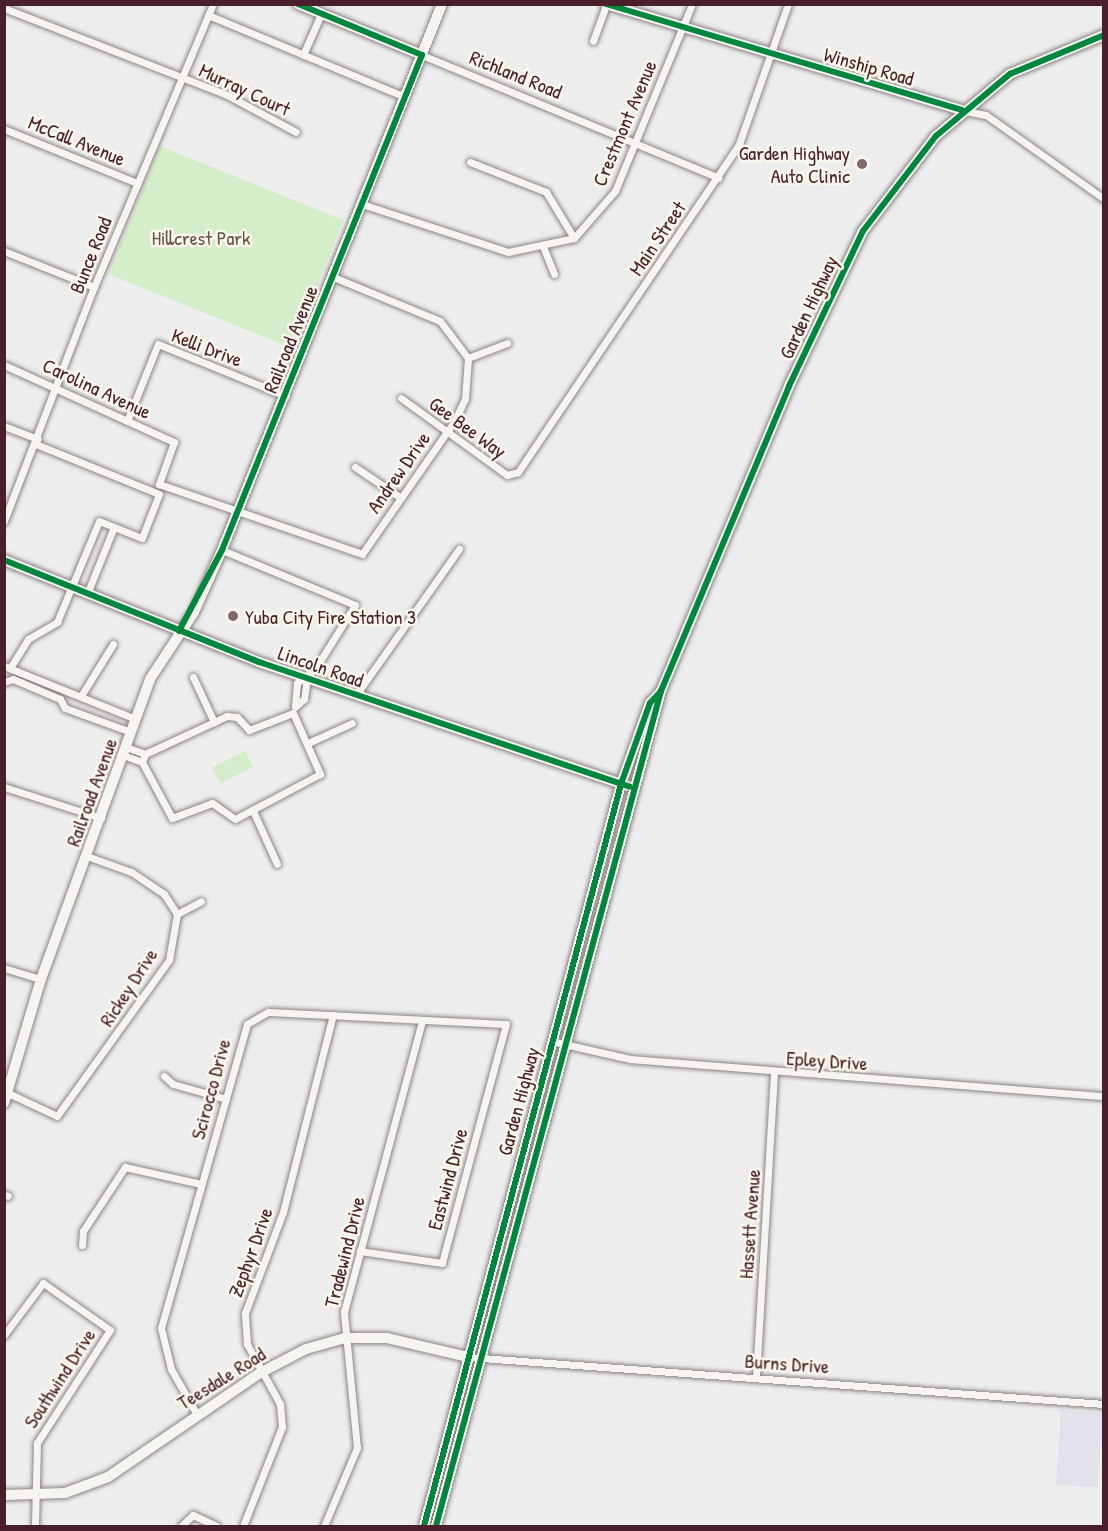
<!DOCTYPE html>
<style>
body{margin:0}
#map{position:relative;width:1108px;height:1531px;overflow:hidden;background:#ededee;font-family:"Patrick Hand",sans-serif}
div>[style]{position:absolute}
.built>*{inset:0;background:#e1e2eb;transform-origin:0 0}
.green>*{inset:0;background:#d4eeca;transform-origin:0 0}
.roads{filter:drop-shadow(0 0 2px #8c8386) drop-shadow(0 0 2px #8c8386)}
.street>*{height:7px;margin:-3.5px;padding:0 3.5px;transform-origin:3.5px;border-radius:3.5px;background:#f5f4f1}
.secondary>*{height:10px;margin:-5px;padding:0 5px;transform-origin:5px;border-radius:5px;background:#f5f4f1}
.cycleway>*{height:6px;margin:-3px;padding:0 3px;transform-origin:3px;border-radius:3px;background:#00873e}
.dots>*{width:16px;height:16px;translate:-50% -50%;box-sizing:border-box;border:3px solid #fbf7ec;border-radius:50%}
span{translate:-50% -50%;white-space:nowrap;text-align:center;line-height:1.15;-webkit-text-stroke:5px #fbf7ec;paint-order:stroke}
.street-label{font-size:20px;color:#4a1f2b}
.poi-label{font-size:20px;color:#4a1f2b}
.right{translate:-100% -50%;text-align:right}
.left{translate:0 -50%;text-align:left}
.park-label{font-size:20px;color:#67534b}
.frame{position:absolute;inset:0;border:6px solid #4a1f2b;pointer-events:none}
</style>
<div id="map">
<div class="built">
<i style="left:1061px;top:1410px;width:42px;height:75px;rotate:4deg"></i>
</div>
<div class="green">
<i style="left:160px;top:146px;width:198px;height:138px;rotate:22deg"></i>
<i style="left:245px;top:751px;width:18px;height:37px;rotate:63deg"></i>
</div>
<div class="roads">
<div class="street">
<i style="left:4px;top:8px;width:239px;rotate:21.3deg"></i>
<i style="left:227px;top:95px;width:78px;rotate:28.2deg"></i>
<i style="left:208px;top:15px;width:213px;rotate:22.6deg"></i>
<i style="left:593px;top:41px;width:38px;rotate:-70deg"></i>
<i style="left:303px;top:55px;width:45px;rotate:-66.3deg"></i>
<i style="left:422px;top:55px;width:321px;rotate:22.5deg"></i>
<i style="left:965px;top:111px;width:21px;rotate:11deg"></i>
<i style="left:986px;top:115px;width:145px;rotate:35.4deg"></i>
<i style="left:4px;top:129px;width:144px;rotate:22.1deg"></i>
<i style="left:470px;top:162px;width:82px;rotate:21.5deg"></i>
<i style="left:546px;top:192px;width:54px;rotate:58.7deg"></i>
<i style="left:362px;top:204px;width:154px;rotate:18.2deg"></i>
<i style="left:508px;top:252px;width:67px;rotate:-12deg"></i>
<i style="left:574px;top:238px;width:62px;rotate:-48.9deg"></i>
<i style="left:615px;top:191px;width:202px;rotate:-67.6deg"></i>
<i style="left:544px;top:249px;width:27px;rotate:68deg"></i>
<i style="left:4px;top:251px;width:97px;rotate:21.8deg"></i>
<i style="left:468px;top:358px;width:42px;rotate:-21deg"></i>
<i style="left:4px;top:365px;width:187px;rotate:24.4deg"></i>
<i style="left:174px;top:442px;width:45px;rotate:109.7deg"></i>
<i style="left:159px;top:484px;width:215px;rotate:19deg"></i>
<i style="left:362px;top:554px;width:163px;rotate:-55.2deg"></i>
<i style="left:455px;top:420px;width:23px;rotate:-65deg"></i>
<i style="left:465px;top:399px;width:41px;rotate:-85.8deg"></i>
<i style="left:468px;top:358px;width:46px;rotate:-127.1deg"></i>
<i style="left:440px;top:321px;width:116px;rotate:-157.6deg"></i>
<i style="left:401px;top:398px;width:131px;rotate:36deg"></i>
<i style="left:507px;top:475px;width:11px;rotate:-15deg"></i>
<i style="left:518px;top:472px;width:396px;rotate:-56deg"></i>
<i style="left:739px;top:144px;width:148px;rotate:-70.7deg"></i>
<i style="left:127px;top:421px;width:83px;rotate:-68.1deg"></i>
<i style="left:158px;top:344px;width:138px;rotate:22.1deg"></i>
<i style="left:4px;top:426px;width:36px;rotate:21deg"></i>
<i style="left:355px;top:467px;width:55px;rotate:34deg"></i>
<i style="left:4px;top:521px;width:251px;rotate:-69deg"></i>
<i style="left:94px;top:287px;width:307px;rotate:-67.2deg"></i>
<i style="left:222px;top:550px;width:144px;rotate:22.5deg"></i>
<i style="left:355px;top:605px;width:75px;rotate:122deg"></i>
<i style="left:315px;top:669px;width:23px;rotate:142deg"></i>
<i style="left:297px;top:683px;width:23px;rotate:95deg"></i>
<i style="left:87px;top:594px;width:72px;rotate:-68.1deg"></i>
<i style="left:4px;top:666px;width:142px;rotate:21.9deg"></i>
<i style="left:10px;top:668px;width:34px;rotate:-58deg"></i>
<i style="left:28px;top:639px;width:34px;rotate:-30deg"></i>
<i style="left:57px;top:622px;width:109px;rotate:-67.4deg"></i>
<i style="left:99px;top:521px;width:46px;rotate:21.6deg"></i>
<i style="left:142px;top:538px;width:47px;rotate:-68.9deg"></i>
<i style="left:159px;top:494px;width:133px;rotate:-157.9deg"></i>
<i style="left:193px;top:677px;width:50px;rotate:65deg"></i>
<i style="left:4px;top:682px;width:9px;rotate:-18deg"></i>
<i style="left:13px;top:679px;width:51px;rotate:23.1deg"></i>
<i style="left:60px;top:699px;width:10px;rotate:61deg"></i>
<i style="left:65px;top:708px;width:70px;rotate:20deg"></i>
<i style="left:356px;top:695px;width:179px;rotate:-54.8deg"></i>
<i style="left:81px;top:696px;width:61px;rotate:-58.4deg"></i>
<i style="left:295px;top:707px;width:12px;rotate:-42deg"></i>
<i style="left:304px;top:699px;width:21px;rotate:-82deg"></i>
<i style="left:308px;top:743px;width:48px;rotate:-24.4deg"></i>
<i style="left:126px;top:747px;width:20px;rotate:20deg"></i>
<i style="left:145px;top:754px;width:90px;rotate:-24.9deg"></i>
<i style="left:227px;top:716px;width:10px;rotate:6deg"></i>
<i style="left:237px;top:717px;width:18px;rotate:47deg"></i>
<i style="left:249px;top:730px;width:47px;rotate:-21.1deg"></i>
<i style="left:293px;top:713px;width:67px;rotate:66.1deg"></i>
<i style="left:320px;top:774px;width:96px;rotate:152.1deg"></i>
<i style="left:235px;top:819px;width:28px;rotate:-145deg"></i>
<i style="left:212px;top:803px;width:43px;rotate:159.4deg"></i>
<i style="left:172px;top:818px;width:64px;rotate:-118.2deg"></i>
<i style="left:142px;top:762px;width:9px;rotate:-69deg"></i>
<i style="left:123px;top:755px;width:20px;rotate:20deg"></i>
<i style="left:4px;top:787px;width:102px;rotate:17.7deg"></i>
<i style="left:253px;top:811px;width:58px;rotate:65.6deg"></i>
<i style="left:177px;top:914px;width:27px;rotate:-28deg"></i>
<i style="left:4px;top:968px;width:39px;rotate:17deg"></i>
<i style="left:551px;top:1041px;width:81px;rotate:12.8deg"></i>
<i style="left:630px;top:1059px;width:475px;rotate:4.5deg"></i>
<i style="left:164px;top:1076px;width:12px;rotate:42deg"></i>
<i style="left:173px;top:1084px;width:55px;rotate:15.8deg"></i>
<i style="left:8px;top:1093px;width:54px;rotate:25.1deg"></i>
<i style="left:57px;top:1116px;width:192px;rotate:-54.3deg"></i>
<i style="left:169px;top:960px;width:47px;rotate:-80.1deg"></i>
<i style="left:177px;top:914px;width:24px;rotate:-123deg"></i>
<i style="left:164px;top:894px;width:40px;rotate:-146deg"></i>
<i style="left:131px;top:872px;width:47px;rotate:-160deg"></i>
<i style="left:4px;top:1195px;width:4px;rotate:14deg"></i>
<i style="left:82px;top:1245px;width:14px;rotate:-86deg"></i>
<i style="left:83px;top:1231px;width:77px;rotate:-56.7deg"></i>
<i style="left:125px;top:1167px;width:78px;rotate:12.6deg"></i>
<i style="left:4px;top:1335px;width:65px;rotate:-53.1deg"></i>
<i style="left:43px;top:1283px;width:82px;rotate:35deg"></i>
<i style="left:110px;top:1330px;width:135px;rotate:122.9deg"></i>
<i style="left:37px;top:1443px;width:83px;rotate:91.4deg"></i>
<i style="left:468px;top:1357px;width:638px;rotate:4.23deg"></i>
<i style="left:756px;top:1376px;width:304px;rotate:-86.6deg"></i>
<i style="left:196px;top:1413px;width:51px;rotate:-119.6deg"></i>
<i style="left:171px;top:1369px;width:42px;rotate:-103.7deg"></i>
<i style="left:161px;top:1328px;width:316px;rotate:-74.2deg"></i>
<i style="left:247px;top:1024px;width:24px;rotate:-30deg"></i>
<i style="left:268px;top:1012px;width:238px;rotate:2.9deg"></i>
<i style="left:506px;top:1024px;width:247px;rotate:105deg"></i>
<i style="left:442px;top:1263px;width:83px;rotate:-171.7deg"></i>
<i style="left:181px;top:1526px;width:16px;rotate:-43deg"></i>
<i style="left:193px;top:1515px;width:26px;rotate:25deg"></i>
<i style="left:243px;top:1526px;width:106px;rotate:-68.5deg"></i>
<i style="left:282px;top:1427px;width:23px;rotate:-95deg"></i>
<i style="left:280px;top:1404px;width:68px;rotate:-118.8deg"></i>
<i style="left:247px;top:1344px;width:31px;rotate:-94deg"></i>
<i style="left:245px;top:1313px;width:108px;rotate:-69.4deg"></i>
<i style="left:283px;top:1212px;width:203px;rotate:-75.8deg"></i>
<i style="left:324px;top:1526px;width:85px;rotate:-67.1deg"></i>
<i style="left:357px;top:1448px;width:137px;rotate:-95.5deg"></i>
<i style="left:344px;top:1312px;width:302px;rotate:-75deg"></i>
</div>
<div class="secondary">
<i style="left:298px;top:4px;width:134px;rotate:22.4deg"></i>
<i style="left:606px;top:4px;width:371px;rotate:16.6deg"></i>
<i style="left:4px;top:560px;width:275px;rotate:21.8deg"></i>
<i style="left:259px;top:662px;width:388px;rotate:18.6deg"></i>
<i style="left:4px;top:1103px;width:129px;rotate:-73.4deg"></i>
<i style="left:41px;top:979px;width:319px;rotate:-70deg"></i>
<i style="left:150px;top:679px;width:80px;rotate:-56.7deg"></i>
<i style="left:194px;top:612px;width:68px;rotate:-65.7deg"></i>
<i style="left:222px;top:550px;width:589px;rotate:-68.05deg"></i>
<i style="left:4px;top:1495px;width:61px;rotate:-1.9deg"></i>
<i style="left:65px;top:1493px;width:46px;rotate:-20.4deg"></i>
<i style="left:108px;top:1477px;width:184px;rotate:-34.4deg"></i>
<i style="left:260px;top:1373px;width:52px;rotate:-27.6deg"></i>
<i style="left:306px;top:1349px;width:41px;rotate:-15.8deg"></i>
<i style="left:345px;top:1338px;width:42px"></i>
<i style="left:387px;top:1338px;width:83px;rotate:13.2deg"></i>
<i style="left:424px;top:1526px;width:768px;rotate:-75.13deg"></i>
<i style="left:621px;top:784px;width:86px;rotate:-70.3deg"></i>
<i style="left:650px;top:703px;width:16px;rotate:-47deg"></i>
<i style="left:661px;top:691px;width:331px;rotate:-67.2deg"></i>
<i style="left:789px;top:386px;width:172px;rotate:-64.5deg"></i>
<i style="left:863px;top:231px;width:120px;rotate:-52.5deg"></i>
<i style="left:936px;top:136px;width:97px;rotate:-40deg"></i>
<i style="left:1010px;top:74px;width:102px;rotate:-22.5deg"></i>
<i style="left:436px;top:1526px;width:865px;rotate:-74.92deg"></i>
</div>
</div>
<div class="cycleway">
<i style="left:606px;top:4px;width:371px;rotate:16.6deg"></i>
<i style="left:4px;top:560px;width:275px;rotate:21.8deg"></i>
<i style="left:259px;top:662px;width:391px;rotate:18.6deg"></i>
<i style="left:179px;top:631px;width:92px;rotate:-62deg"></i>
<i style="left:222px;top:550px;width:534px;rotate:-68deg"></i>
<i style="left:422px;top:55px;width:134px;rotate:-157.6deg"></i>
<i style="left:424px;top:1526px;width:768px;rotate:-75.13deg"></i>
<i style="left:621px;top:784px;width:86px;rotate:-70.3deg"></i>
<i style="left:650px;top:703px;width:16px;rotate:-47deg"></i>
<i style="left:661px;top:691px;width:331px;rotate:-67.2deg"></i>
<i style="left:789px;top:386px;width:172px;rotate:-64.5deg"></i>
<i style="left:863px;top:231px;width:120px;rotate:-52.5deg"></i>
<i style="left:936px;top:136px;width:97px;rotate:-40deg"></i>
<i style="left:1010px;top:74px;width:102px;rotate:-22.5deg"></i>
<i style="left:436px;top:1526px;width:865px;rotate:-74.92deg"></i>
</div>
<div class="dots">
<i style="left:862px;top:164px;background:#83676f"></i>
<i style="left:233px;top:616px;background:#83676f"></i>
</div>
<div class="street-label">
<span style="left:869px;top:66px;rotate:16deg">Winship Road</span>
<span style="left:516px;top:74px;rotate:22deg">Richland Road</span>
<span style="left:245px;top:89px;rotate:25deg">Murray Court</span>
<span style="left:624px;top:123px;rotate:-67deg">Crestmont Avenue</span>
<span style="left:77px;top:140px;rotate:22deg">McCall Avenue</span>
<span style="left:657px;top:238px;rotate:-56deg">Main Street</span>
<span style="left:90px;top:255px;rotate:-68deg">Bunce Road</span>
<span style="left:808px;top:307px;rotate:-65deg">Garden Highway</span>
<span style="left:290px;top:339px;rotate:-68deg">Railroad Avenue</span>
<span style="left:207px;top:347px;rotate:21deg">Kelli Drive</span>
<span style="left:97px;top:388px;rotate:25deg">Carolina Avenue</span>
<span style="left:468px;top:427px;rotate:36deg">Gee Bee Way</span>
<span style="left:398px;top:472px;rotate:-55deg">Andrew Drive</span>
<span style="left:321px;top:666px;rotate:19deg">Lincoln Road</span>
<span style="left:91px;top:792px;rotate:-70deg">Railroad Avenue</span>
<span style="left:128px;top:987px;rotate:-57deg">Rickey Drive</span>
<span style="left:827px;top:1060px;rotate:4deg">Epley Drive</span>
<span style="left:210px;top:1089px;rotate:-75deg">Scirocco Drive</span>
<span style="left:518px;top:1101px;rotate:-75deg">Garden Highway</span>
<span style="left:447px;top:1179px;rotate:-75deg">Eastwind Drive</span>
<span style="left:749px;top:1224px;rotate:-86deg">Hassett Avenue</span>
<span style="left:250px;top:1252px;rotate:-70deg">Zephyr Drive</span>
<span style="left:344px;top:1252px;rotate:-76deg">Tradewind Drive</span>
<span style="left:787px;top:1363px;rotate:4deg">Burns Drive</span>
<span style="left:59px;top:1378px;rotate:-57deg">Southwind Drive</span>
<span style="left:221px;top:1378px;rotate:-32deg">Teesdale Road</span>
</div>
<div class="poi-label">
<span class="right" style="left:850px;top:164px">Garden Highway<br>Auto Clinic</span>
<span class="left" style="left:245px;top:616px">Yuba City Fire Station 3</span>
</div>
<div class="park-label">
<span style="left:201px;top:237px">Hillcrest Park</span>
</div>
<div class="frame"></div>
</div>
